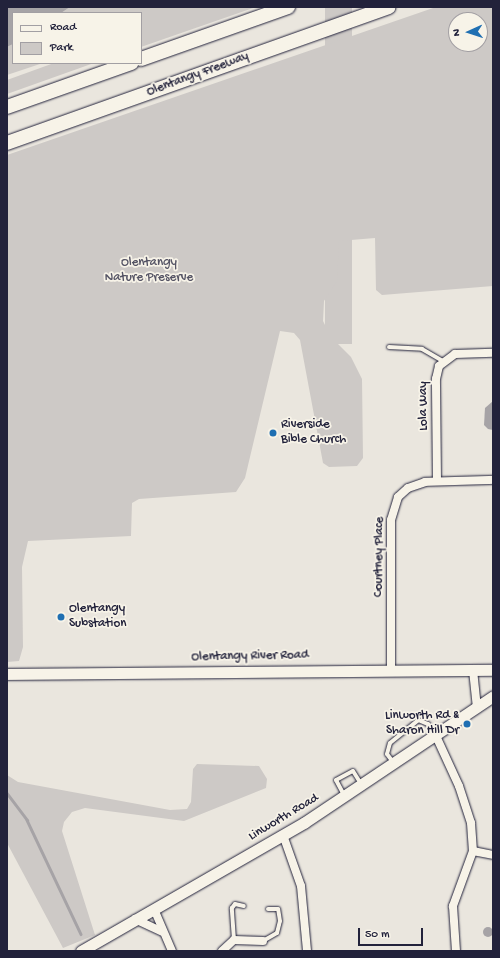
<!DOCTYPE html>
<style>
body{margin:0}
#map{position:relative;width:500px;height:958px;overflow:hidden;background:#eae6de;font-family:"Gochi Hand",sans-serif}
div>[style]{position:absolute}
.green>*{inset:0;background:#cdc9c6;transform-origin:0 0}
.water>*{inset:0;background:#a6a3a6}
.round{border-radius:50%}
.stream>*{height:2.5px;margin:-1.25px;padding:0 1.25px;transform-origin:1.25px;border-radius:1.25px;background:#a6a3a6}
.roads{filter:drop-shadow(0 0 1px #22223b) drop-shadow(0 0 1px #22223b)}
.lane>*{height:4px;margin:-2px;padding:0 2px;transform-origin:2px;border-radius:2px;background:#f7f3e8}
.street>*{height:8px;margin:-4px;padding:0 4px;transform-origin:4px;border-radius:4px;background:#f7f3e8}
.secondary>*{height:11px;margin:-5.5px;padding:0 5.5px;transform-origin:5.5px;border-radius:5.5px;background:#f7f3e8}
.highway>*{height:14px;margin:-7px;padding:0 7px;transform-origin:7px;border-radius:7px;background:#f7f3e8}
.dots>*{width:11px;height:11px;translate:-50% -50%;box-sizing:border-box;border:2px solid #f7f3e8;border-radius:50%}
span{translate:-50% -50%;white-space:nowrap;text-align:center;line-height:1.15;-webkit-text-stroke:3.5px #f7f3e8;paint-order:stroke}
.street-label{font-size:13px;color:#22223b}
.park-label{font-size:13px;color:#555465}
.poi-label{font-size:13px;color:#22223b}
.left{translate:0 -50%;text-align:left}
.right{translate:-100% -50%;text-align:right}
.frame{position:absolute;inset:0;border:8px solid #22223b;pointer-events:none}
.legend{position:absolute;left:12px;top:12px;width:130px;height:52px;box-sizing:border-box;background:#f7f3e8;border:1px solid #a29fa3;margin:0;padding:5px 7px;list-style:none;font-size:12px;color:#22223b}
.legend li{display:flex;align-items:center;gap:8px;height:20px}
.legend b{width:20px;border:1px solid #a29fa3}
.north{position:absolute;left:448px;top:12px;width:40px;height:40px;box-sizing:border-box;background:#f7f3e8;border:1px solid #a29fa3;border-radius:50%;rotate:267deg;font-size:11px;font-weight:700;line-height:16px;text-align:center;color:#22223b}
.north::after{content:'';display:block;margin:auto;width:14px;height:18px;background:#1f6fb2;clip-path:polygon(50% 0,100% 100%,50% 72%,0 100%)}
.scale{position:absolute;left:358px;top:928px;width:65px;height:18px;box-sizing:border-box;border:2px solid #22223b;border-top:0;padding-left:5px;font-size:12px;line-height:14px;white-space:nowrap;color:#22223b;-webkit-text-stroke:3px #f7f3e8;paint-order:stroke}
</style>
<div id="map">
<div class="green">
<i style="clip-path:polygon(70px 7px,256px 7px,141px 47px,141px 13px,61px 13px)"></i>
<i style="left:325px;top:7px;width:27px;height:337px"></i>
<i style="clip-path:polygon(evenodd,436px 7px,493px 7px,493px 286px,382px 295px,376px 290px,375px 238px,339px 241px,337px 281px,324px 301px,323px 321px,331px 337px,351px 357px,362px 379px,363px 458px,357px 466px,329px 467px,323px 463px,300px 340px,294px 333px,280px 331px,245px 478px,236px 492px,139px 499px,132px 503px,131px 536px,28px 541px,22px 567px,23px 647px,19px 661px,7px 662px,7px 155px,436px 7px,456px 20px,480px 20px,480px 44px,456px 44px,456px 20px)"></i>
<i style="clip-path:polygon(13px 44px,13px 63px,43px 63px,7px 75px,7px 47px)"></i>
<i style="clip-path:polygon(54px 63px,94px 63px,7px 94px,7px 80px)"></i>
<i style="clip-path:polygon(197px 764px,259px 766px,267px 779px,266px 788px,184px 821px,85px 808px,72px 812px,64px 822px,62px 831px,95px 935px,63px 948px,7px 843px,7px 775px,18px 782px,170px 810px,187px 809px,191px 802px,193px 769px)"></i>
</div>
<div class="water">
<i style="clip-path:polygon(7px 7px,70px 7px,61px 13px,13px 13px,13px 44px,7px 47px)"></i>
<i style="clip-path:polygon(493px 401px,493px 430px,488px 429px,484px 425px,485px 408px)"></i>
<i class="round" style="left:483px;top:927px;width:10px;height:10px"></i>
</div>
<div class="stream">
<i style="left:7px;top:793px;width:34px;rotate:53deg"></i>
<i style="left:27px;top:820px;width:126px;rotate:64.7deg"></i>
</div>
<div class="roads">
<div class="lane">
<i style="left:389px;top:347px;width:33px;rotate:3deg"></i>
<i style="left:422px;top:349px;width:24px;rotate:30deg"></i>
<i style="left:393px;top:762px;width:10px;rotate:-127deg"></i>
<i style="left:387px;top:754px;width:11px;rotate:-75deg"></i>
<i style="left:390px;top:743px;width:36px;rotate:-39deg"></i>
<i style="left:418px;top:720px;width:11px;rotate:22deg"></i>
<i style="left:428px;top:724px;width:12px;rotate:59deg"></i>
<i style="left:344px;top:795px;width:17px;rotate:-118deg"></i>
<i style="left:336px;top:780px;width:19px;rotate:-28deg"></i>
<i style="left:353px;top:771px;width:15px;rotate:58deg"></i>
<i style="left:234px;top:940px;width:32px;rotate:-94deg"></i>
<i style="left:232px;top:908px;width:5px;rotate:-53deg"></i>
<i style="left:235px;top:904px;width:9px;rotate:13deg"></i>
<i style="left:263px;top:941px;width:16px;rotate:-30deg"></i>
<i style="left:277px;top:933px;width:12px;rotate:-76deg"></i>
<i style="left:280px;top:921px;width:12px;rotate:-99deg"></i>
<i style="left:278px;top:909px;width:10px;rotate:180deg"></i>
</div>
<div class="street">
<i style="left:437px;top:481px;width:102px;rotate:-90.6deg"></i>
<i style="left:436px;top:379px;width:13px;rotate:-77deg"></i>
<i style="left:439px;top:366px;width:20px;rotate:-37deg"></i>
<i style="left:455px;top:354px;width:38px;rotate:-2deg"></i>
<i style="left:391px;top:670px;width:150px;rotate:-90deg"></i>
<i style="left:391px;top:520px;width:24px;rotate:-73deg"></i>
<i style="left:398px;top:497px;width:13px;rotate:-42deg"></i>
<i style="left:408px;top:488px;width:18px;rotate:-19deg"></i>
<i style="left:425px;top:482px;width:68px;rotate:-1.7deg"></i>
<i style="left:473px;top:670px;width:37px;rotate:84deg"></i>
<i style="left:436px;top:736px;width:55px;rotate:65.3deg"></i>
<i style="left:459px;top:786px;width:39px;rotate:72deg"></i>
<i style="left:471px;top:823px;width:28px;rotate:86deg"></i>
<i style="left:473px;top:851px;width:59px;rotate:110deg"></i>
<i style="left:453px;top:906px;width:45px;rotate:86.2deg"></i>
<i style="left:283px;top:835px;width:54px;rotate:70.6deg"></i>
<i style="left:301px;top:886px;width:65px;rotate:84.7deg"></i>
<i style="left:473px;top:851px;width:20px;rotate:11deg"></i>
<i style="left:154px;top:909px;width:46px;rotate:66.8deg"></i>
<i style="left:135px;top:919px;width:29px;rotate:25deg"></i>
<i style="left:222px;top:951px;width:16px;rotate:-43deg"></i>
<i style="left:234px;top:940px;width:29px;rotate:2deg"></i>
</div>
<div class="secondary">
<i style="left:7px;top:674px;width:486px;rotate:-0.5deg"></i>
<i style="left:81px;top:951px;width:258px;rotate:-29.9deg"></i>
<i style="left:305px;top:822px;width:226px;rotate:-33.8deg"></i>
</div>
<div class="highway">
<i style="left:141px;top:59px;width:156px;rotate:-19.5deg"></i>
<i style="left:7px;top:107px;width:132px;rotate:-19.5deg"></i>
<i style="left:7px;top:143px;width:405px;rotate:-19.6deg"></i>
</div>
</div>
<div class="dots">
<i style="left:273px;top:433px;background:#1f6fb2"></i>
<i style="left:61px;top:617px;background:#1f6fb2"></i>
<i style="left:467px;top:724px;background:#1f6fb2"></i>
</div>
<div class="street-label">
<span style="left:198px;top:75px;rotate:-20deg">Olentangy Freeway</span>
<span style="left:424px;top:406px;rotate:-90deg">Lola Way</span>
<span style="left:380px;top:557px;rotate:-89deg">Courtney Place</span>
<span style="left:250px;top:657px;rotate:-1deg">Olentangy River Road</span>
<span style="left:284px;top:818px;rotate:-31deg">Linworth Road</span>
</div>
<div class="park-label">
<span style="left:149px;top:271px">Olentangy<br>Nature Preserve</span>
</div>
<div class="poi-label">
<span class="left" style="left:281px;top:433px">Riverside<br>Bible Church</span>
<span class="left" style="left:69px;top:617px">Olentangy<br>Substation</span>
<span class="right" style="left:459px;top:724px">Linworth Rd &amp;<br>Sharon Hill Dr</span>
</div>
<div class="frame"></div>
<ul class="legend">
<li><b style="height:5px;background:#f7f3e8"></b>Road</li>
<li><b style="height:11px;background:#cdc9c6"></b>Park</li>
</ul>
<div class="north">N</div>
<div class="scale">50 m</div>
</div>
